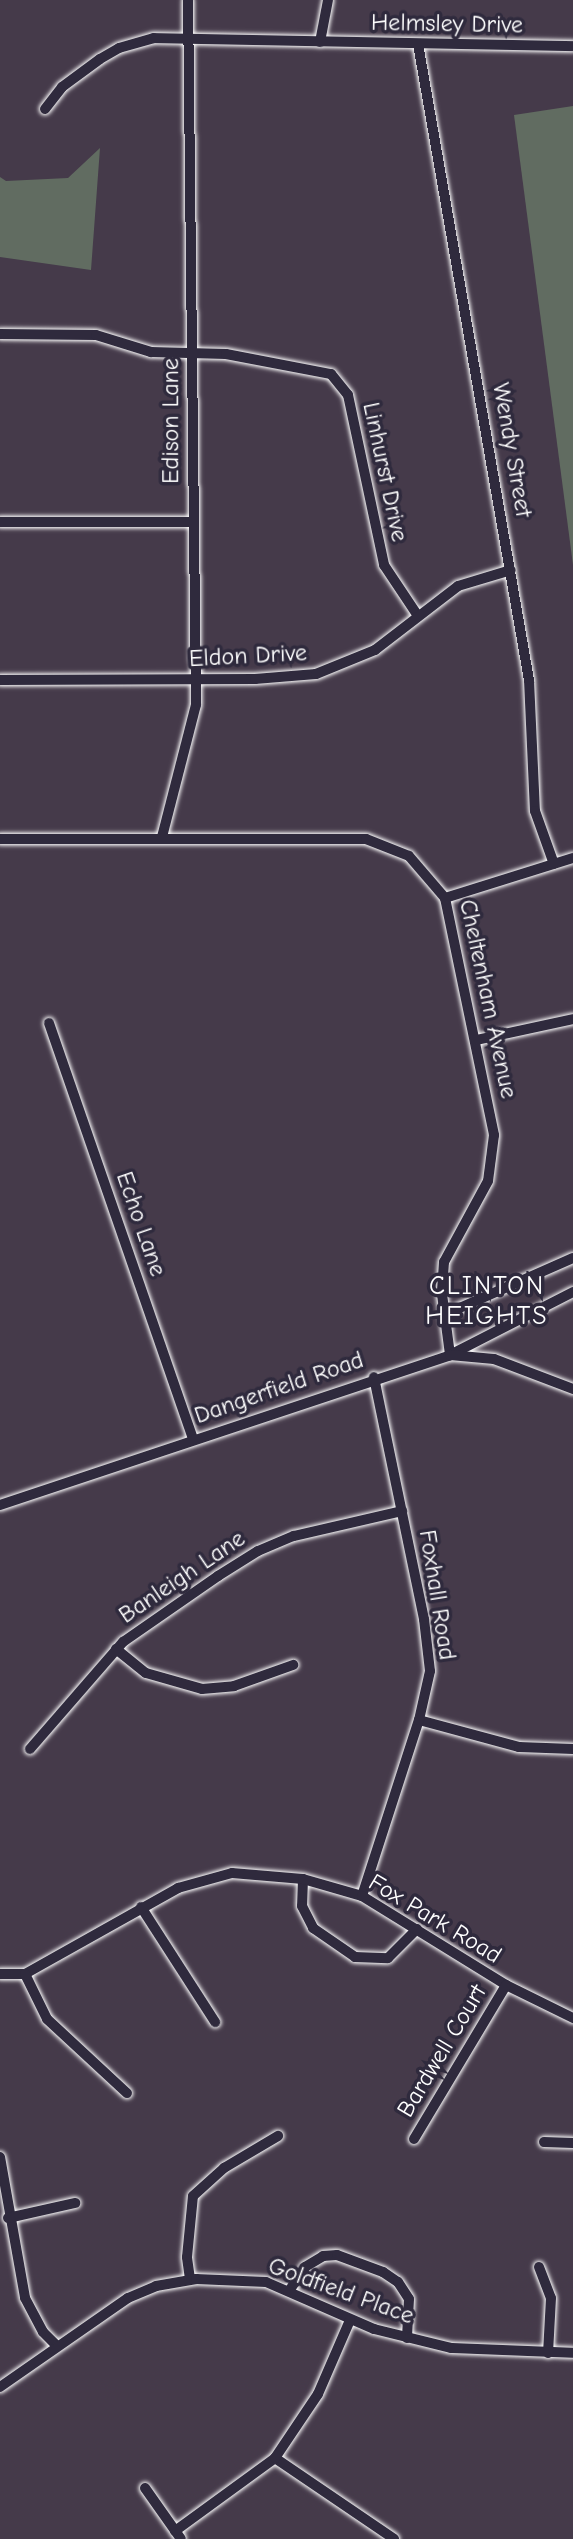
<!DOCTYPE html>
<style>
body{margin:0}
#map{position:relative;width:573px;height:2539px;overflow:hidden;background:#453a4a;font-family:"Comic Neue",sans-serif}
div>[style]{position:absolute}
.green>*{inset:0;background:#616c61}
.roads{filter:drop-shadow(0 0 2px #fff) drop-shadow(0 0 2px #fff)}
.minor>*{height:10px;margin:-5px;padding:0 5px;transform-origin:5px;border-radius:5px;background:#2f2a3d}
span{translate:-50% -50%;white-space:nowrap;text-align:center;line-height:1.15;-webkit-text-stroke:7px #2f2a3d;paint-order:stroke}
.street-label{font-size:24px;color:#fff}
.neighbourhood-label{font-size:26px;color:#fff;letter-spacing:2px}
</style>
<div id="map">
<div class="green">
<i style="clip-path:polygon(573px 106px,573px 565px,514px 115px)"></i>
<i style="clip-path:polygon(100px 148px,91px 270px,0 257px,0 177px,6px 181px,68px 178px)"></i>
</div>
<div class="roads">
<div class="minor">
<i style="left:320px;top:42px;width:43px;rotate:-79.2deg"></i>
<i style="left:418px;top:44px;width:646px;rotate:80.1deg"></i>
<i style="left:529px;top:680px;width:131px;rotate:87.4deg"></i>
<i style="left:535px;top:811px;width:56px;rotate:70.3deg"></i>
<i style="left:45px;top:109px;width:28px;rotate:-52deg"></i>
<i style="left:62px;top:87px;width:47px;rotate:-36.4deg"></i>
<i style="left:100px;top:59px;width:22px;rotate:-30deg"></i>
<i style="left:119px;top:48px;width:36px;rotate:-16deg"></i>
<i style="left:154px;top:38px;width:419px;rotate:1.1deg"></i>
<i style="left:0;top:334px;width:96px;rotate:0.6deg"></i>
<i style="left:96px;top:335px;width:58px;rotate:17.2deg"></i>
<i style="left:151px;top:352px;width:75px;rotate:1.5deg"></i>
<i style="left:226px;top:354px;width:107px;rotate:10.8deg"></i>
<i style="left:331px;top:374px;width:27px;rotate:51deg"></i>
<i style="left:348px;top:395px;width:174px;rotate:78deg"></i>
<i style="left:384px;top:565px;width:61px;rotate:56.3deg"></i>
<i style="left:0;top:522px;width:192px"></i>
<i style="left:0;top:680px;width:255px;rotate:-0.2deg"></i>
<i style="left:255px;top:679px;width:61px;rotate:-4.7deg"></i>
<i style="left:316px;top:674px;width:64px;rotate:-22.1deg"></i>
<i style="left:375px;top:650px;width:105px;rotate:-37.6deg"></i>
<i style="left:458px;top:586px;width:55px;rotate:-16.8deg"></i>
<i style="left:162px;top:837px;width:136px;rotate:-75.6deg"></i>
<i style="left:196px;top:705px;width:705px;rotate:-90.65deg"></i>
<i style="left:0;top:839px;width:366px"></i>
<i style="left:366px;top:839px;width:46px;rotate:21.6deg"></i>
<i style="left:409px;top:856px;width:55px;rotate:49.4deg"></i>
<i style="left:445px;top:898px;width:242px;rotate:78.3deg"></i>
<i style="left:494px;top:1135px;width:46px;rotate:97.4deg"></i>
<i style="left:488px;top:1181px;width:92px;rotate:118.5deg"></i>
<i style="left:444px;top:1262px;width:32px;rotate:94deg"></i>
<i style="left:442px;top:1294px;width:62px;rotate:82.5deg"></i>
<i style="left:450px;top:1355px;width:138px;rotate:-27.1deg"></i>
<i style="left:445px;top:898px;width:134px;rotate:-17.4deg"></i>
<i style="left:49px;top:1023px;width:441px;rotate:70.9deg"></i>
<i style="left:476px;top:1040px;width:99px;rotate:-12.2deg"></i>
<i style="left:446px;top:1314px;width:139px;rotate:-23.8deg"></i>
<i style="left:0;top:1505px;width:474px;rotate:-18.4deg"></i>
<i style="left:450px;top:1355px;width:44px;rotate:5.2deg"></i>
<i style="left:494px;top:1359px;width:85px;rotate:20.8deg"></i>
<i style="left:116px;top:1649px;width:38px;rotate:39deg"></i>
<i style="left:146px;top:1673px;width:58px;rotate:15.9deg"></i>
<i style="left:202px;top:1689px;width:32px;rotate:-5deg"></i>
<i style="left:234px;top:1686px;width:63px;rotate:-19.6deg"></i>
<i style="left:419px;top:1720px;width:104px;rotate:15.1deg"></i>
<i style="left:519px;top:1747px;width:54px;rotate:2.1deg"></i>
<i style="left:30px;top:1749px;width:142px;rotate:-49deg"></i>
<i style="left:123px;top:1642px;width:116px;rotate:-34.8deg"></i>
<i style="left:218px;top:1576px;width:47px;rotate:-32deg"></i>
<i style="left:258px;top:1551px;width:39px;rotate:-23deg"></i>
<i style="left:294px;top:1536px;width:111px;rotate:-13deg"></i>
<i style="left:303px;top:1879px;width:27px;rotate:92deg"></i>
<i style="left:302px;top:1906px;width:25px;rotate:63deg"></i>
<i style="left:313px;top:1928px;width:51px;rotate:34.6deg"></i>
<i style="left:355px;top:1957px;width:33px;rotate:2deg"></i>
<i style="left:388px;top:1958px;width:41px;rotate:-45deg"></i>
<i style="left:362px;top:1896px;width:185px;rotate:-72.1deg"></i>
<i style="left:419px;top:1720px;width:50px;rotate:-77.3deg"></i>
<i style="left:430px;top:1671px;width:52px;rotate:-96.6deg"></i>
<i style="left:424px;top:1619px;width:247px;rotate:-101.7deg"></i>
<i style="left:141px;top:1907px;width:137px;rotate:57.2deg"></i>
<i style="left:0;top:1974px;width:25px"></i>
<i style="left:25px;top:1974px;width:176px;rotate:-29.3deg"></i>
<i style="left:178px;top:1888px;width:56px;rotate:-15.5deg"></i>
<i style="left:232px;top:1873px;width:71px;rotate:4.8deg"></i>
<i style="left:303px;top:1879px;width:61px;rotate:16.1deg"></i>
<i style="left:362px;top:1896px;width:169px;rotate:31.7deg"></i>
<i style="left:506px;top:1985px;width:75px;rotate:26.2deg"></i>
<i style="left:25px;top:1974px;width:50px;rotate:63.9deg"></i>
<i style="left:47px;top:2019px;width:109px;rotate:42.8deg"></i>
<i style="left:414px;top:2139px;width:179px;rotate:-59.1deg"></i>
<i style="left:544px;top:2142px;width:29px;rotate:2deg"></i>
<i style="left:0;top:2157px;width:143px;rotate:79.9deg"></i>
<i style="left:25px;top:2298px;width:38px;rotate:62deg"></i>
<i style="left:43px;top:2332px;width:20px;rotate:45deg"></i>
<i style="left:8px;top:2218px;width:69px;rotate:-12.6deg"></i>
<i style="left:539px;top:2267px;width:33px;rotate:69deg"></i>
<i style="left:551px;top:2298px;width:55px;rotate:93.1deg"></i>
<i style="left:190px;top:2279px;width:22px;rotate:-98deg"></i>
<i style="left:187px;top:2257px;width:61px;rotate:-84.4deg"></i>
<i style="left:193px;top:2196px;width:42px;rotate:-42.1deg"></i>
<i style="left:224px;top:2168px;width:63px;rotate:-30.7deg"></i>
<i style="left:289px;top:2291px;width:29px;rotate:-56deg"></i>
<i style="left:305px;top:2267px;width:21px;rotate:-31deg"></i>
<i style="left:323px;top:2256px;width:14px;rotate:-4deg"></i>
<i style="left:337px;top:2255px;width:49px;rotate:20.3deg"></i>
<i style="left:383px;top:2272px;width:18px;rotate:34deg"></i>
<i style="left:398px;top:2282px;width:20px;rotate:57deg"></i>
<i style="left:409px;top:2299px;width:39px;rotate:93deg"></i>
<i style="left:0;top:2387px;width:156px;rotate:-34.8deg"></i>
<i style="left:128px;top:2298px;width:30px;rotate:-23deg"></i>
<i style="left:156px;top:2286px;width:41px;rotate:-9.9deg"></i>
<i style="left:196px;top:2279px;width:70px;rotate:2.5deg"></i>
<i style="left:266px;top:2282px;width:118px;rotate:23.5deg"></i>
<i style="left:374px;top:2329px;width:79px;rotate:13.9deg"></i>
<i style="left:451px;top:2348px;width:122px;rotate:2.3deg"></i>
<i style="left:275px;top:2458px;width:144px;rotate:34.2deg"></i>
<i style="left:145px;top:2488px;width:62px;rotate:54.8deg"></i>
<i style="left:175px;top:2531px;width:124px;rotate:-36.1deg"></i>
<i style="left:275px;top:2458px;width:77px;rotate:-56.1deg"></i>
<i style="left:318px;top:2394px;width:81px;rotate:-66.6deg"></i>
</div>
</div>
<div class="street-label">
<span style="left:447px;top:24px;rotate:1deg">Helmsley Drive</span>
<span style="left:171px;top:421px;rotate:-90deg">Edison Lane</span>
<span style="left:512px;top:450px;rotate:80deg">Wendy Street</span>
<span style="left:385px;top:472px;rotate:78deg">Linhurst Drive</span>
<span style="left:248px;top:656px;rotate:-3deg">Eldon Drive</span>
<span style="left:488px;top:999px;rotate:78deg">Cheltenham Avenue</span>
<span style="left:141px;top:1224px;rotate:71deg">Echo Lane</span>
<span style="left:279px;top:1388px;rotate:-19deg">Dangerfield Road</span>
<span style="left:182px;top:1577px;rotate:-34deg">Banleigh Lane</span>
<span style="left:437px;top:1595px;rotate:81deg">Foxhall Road</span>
<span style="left:435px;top:1919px;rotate:31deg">Fox Park Road</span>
<span style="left:442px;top:2051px;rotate:-59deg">Bardwell Court</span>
<span style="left:341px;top:2291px;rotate:20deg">Goldfield Place</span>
</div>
<div class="neighbourhood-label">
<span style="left:487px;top:1302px">CLINTON<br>HEIGHTS</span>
</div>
</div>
